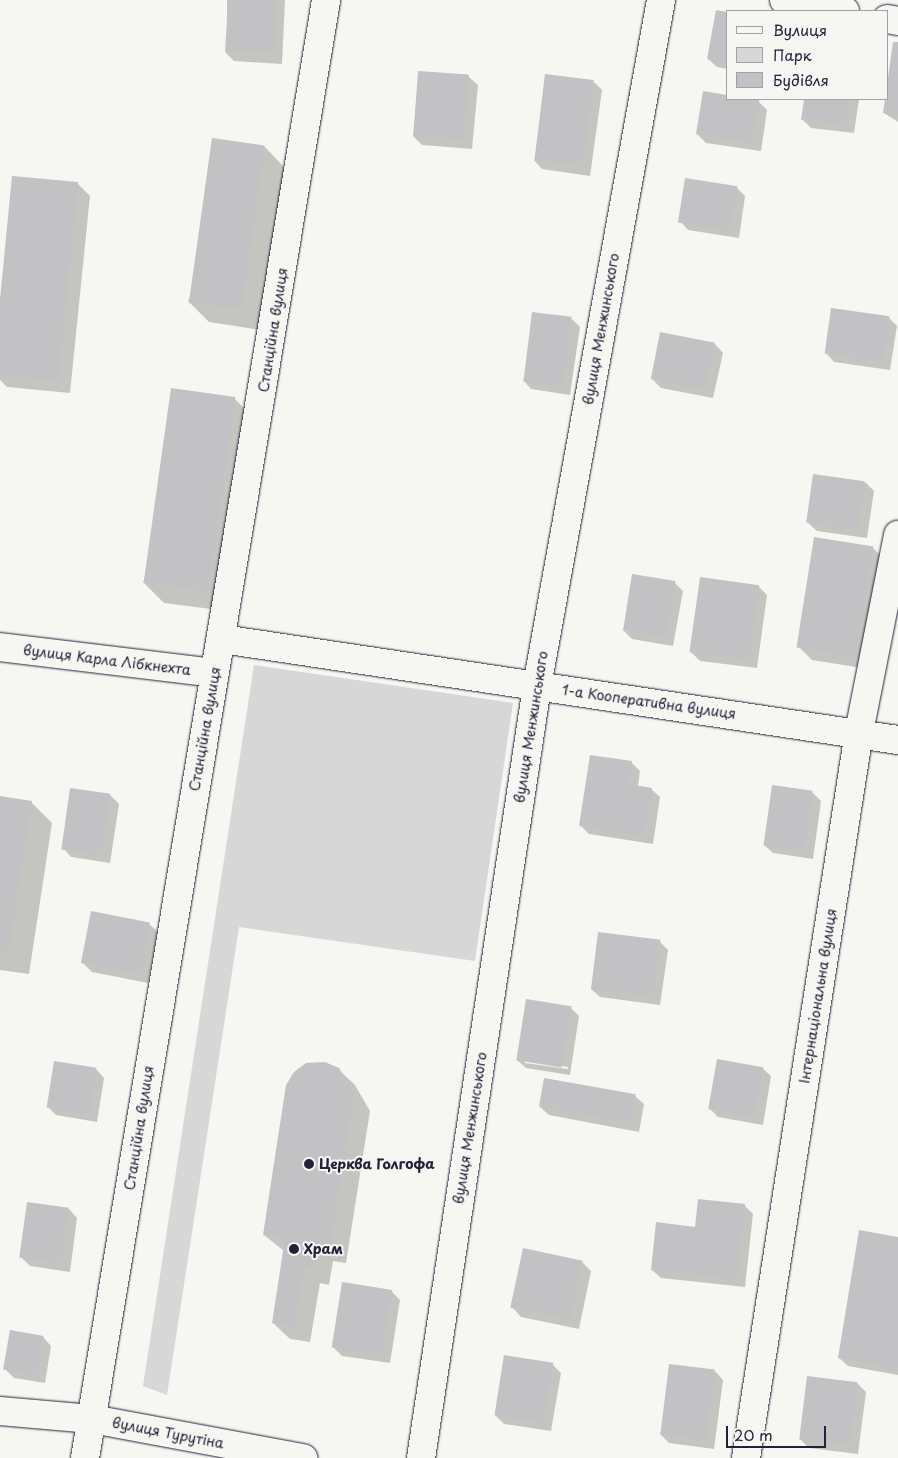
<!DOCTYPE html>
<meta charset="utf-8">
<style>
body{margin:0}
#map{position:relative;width:898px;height:1458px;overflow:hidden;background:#f6f6f2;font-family:"Playpen Sans",sans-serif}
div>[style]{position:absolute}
.green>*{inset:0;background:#d7d7d7}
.shadow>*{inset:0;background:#0003}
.building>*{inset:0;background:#c2c2c4;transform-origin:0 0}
.roads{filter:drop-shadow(0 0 1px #22223b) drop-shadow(0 0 1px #22223b)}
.minor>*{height:28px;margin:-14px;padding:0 14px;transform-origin:14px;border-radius:14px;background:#f6f6f2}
.dots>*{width:14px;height:14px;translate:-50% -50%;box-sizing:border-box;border:2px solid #f6f6f2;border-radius:50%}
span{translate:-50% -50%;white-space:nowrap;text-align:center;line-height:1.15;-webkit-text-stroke:4px #f6f6f2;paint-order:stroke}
.street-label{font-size:14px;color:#22223b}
.poi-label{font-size:14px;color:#22223b;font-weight:700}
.left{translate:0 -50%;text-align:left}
.legend{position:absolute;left:726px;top:10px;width:162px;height:90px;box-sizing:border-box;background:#f6f6f2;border:1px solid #a1a1a9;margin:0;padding:6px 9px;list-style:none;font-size:15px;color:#22223b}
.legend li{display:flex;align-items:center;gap:10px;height:25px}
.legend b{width:25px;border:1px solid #a1a1a9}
.scale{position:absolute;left:726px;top:1426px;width:100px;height:22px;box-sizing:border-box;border:2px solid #22223b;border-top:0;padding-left:6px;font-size:15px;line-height:18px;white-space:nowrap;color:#22223b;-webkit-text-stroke:4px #f6f6f2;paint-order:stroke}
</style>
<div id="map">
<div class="green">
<i style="clip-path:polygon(254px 665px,513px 703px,475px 961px,239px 927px,167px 1395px,143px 1386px)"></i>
</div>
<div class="shadow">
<i style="clip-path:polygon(228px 0,285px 0,282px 64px,234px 61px,225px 52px)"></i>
<i style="clip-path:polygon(727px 13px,727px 69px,717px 67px,708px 59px)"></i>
<i style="clip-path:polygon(898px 44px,898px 122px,884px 113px)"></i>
<i style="clip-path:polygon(419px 72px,469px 77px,478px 85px,472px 149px,422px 145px,413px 136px)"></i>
<i style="clip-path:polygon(594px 82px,602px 90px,590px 176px,542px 169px,534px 160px)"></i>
<i style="clip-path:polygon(727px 99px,758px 101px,767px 110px,761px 151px,706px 143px,697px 134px)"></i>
<i style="clip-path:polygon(805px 99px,859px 99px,854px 133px,811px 128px,802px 119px)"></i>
<i style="clip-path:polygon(264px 146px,285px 168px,261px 330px,209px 322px,188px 301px)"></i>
<i style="clip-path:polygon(77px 183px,90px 196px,70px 393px,7px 387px,0 380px,0 312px)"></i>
<i style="clip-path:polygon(736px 187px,745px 196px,739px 238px,688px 230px,680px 221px)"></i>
<i style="clip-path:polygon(888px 317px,897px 326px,890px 370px,834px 362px,826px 353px)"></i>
<i style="clip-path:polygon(572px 319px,580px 327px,570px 395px,531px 389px,523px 380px)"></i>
<i style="clip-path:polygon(715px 344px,723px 353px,713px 398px,661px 388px,652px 379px)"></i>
<i style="clip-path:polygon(234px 398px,255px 419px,227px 611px,164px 603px,143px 582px)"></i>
<i style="clip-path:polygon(865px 482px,874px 491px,867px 538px,817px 531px,808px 523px)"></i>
<i style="clip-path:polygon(872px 547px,885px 560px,869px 669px,812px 660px,799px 647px)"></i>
<i style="clip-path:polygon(675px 583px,683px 591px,673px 646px,632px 639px,623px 630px)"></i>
<i style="clip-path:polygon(758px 586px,767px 595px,757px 668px,700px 661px,691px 652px)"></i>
<i style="clip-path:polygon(631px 762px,640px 771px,638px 786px,651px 789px,660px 797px,653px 844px,589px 834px,580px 825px)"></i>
<i style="clip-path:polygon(812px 792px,821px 801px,813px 859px,773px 853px,764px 845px)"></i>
<i style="clip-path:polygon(110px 795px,119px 804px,110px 863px,71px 857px,63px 848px)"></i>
<i style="clip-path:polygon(0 797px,31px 802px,52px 823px,29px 974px,0 970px)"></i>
<i style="clip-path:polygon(149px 924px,158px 932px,148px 983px,92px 972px,83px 963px)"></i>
<i style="clip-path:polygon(659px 941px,668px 950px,660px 1005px,600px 997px,591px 989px)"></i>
<i style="clip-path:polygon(evenodd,570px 1007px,579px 1016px,570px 1075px,526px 1068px,517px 1060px,570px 1007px,525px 1060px,568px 1067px,568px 1069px,525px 1063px,525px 1060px)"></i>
<i style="clip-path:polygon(762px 1068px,771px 1076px,763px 1125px,718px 1117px,709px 1108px)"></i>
<i style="clip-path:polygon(96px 1069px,104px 1078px,97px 1122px,56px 1115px,47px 1106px)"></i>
<i style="clip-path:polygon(338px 1069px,355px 1085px,370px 1111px,346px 1263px,333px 1261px,329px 1285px,320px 1283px,310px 1342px,290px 1339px,273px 1323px,284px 1251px,264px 1235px)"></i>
<i style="clip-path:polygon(635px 1096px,644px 1104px,639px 1132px,549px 1115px,540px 1107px)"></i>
<i style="clip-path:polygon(745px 1206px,753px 1214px,745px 1287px,661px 1278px,652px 1270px,696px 1228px)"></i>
<i style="clip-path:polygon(69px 1209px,77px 1218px,70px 1272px,30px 1266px,21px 1257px)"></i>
<i style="clip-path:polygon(898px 1238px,898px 1375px,848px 1366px,839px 1358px)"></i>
<i style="clip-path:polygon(582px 1262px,591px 1271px,579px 1329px,521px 1317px,513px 1308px)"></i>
<i style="clip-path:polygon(391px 1291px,400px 1300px,390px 1363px,342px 1356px,333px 1347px)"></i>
<i style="clip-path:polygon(43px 1337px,51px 1346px,45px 1383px,14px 1378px,5px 1369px)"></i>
<i style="clip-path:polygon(552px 1364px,561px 1373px,551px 1431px,504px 1424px,495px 1415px)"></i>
<i style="clip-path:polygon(715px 1371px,723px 1380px,714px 1449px,669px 1443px,660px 1434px)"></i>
<i style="clip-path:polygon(857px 1383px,866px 1392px,858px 1454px,809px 1448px,800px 1439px)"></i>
</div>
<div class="building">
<i style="left:227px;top:0;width:49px;height:52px"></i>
<i style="clip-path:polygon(716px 10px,727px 12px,727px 63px,707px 59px)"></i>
<i style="clip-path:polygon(893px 42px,898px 42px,898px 115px,883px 113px)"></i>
<i style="left:418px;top:71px;width:51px;height:65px;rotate:4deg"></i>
<i style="left:545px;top:74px;width:49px;height:87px;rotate:7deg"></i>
<i style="clip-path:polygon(703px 91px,727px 95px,727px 99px,759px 100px,752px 143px,696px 134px)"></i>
<i style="clip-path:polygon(804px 99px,849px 99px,846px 125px,801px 120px)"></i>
<i style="left:212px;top:138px;width:53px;height:166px;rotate:8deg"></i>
<i style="clip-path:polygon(12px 176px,78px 182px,58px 381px,0 375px,0 299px)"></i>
<i style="left:685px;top:178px;width:53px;height:45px;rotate:9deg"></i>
<i style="left:831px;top:308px;width:59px;height:46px;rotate:8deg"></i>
<i style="left:532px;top:312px;width:40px;height:70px;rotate:7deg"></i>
<i style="left:660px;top:332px;width:56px;height:48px;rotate:11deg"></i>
<i style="left:171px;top:388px;width:65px;height:196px;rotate:8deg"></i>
<i style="left:813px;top:474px;width:52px;height:49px;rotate:8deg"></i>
<i style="left:814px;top:537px;width:60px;height:112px;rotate:9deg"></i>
<i style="left:632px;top:574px;width:44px;height:57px;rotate:9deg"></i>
<i style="left:700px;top:577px;width:60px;height:76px;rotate:8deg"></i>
<i style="clip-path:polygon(590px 755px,632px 761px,628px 784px,652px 788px,644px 836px,579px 826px)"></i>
<i style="left:772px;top:785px;width:41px;height:61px;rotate:8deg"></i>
<i style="left:70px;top:788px;width:41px;height:62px;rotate:8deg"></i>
<i style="clip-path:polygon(0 796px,32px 801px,8px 954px,0 952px)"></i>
<i style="left:91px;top:911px;width:60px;height:53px;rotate:11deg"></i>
<i style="left:598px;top:932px;width:63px;height:58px;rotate:7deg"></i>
<i style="left:526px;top:999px;width:46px;height:62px;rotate:9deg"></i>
<i style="left:717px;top:1059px;width:47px;height:51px;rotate:10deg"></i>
<i style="left:54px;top:1061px;width:43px;height:47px;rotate:9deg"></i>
<i style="clip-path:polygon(325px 1062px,339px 1068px,354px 1093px,330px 1248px,317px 1246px,313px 1269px,304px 1268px,295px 1327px,272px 1323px,285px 1238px,263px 1235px,286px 1085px,294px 1072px,306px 1063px)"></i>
<i style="left:544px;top:1078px;width:93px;height:29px;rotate:10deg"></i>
<i style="clip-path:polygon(698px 1199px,745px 1204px,737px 1279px,651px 1270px,656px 1222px,695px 1227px)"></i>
<i style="left:27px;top:1202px;width:42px;height:56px;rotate:8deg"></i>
<i style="clip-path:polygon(859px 1230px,898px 1237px,898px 1368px,838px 1358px)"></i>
<i style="left:523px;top:1248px;width:61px;height:61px;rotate:12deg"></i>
<i style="left:342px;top:1282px;width:51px;height:66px;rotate:9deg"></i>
<i style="left:10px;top:1330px;width:34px;height:40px;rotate:10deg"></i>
<i style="left:504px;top:1355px;width:50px;height:61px;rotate:9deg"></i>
<i style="left:669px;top:1364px;width:46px;height:71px;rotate:7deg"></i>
<i style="left:807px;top:1376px;width:51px;height:64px;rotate:7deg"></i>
</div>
<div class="roads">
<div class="minor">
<i style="left:784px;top:0;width:62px;rotate:10.2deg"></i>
<i style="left:887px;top:19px;width:11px;rotate:10deg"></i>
<i style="left:222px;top:639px;width:684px;rotate:8.5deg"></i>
<i style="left:0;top:647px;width:216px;rotate:6.9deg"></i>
<i style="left:0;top:1411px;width:92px;rotate:5deg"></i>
<i style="left:92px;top:1419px;width:215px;rotate:10.5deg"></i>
<i style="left:85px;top:1458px;width:1478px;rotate:-80.61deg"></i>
<i style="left:421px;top:1458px;width:781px;rotate:-81.45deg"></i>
<i style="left:537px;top:686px;width:697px;rotate:-79.75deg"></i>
<i style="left:746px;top:1458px;width:735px;rotate:-81.15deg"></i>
<i style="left:859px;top:732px;width:201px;rotate:-78.8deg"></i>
</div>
</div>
<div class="dots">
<i style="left:309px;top:1164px;background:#22223b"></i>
<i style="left:294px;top:1249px;background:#22223b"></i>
</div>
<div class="street-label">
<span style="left:601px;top:329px;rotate:-80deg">вулиця Менжинського</span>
<span style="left:273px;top:330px;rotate:-81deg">Станційна вулиця</span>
<span style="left:107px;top:660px;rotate:7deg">вулиця Карла Лібкнехта</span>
<span style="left:649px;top:702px;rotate:8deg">1-а Кооперативна вулиця</span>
<span style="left:531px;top:727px;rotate:-81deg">вулиця Менжинського</span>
<span style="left:205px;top:729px;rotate:-80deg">Станційна вулиця</span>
<span style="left:818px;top:996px;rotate:-81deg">Інтернаціональна вулиця</span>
<span style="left:139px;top:1128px;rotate:-81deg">Станційна вулиця</span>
<span style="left:470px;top:1128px;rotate:-81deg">вулиця Менжинського</span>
<span style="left:168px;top:1433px;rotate:11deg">вулиця Турутіна</span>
</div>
<div class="poi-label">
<span class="left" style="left:319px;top:1164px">Церква Голгофа</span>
<span class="left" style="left:304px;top:1249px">Храм</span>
</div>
<ul class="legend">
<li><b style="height:6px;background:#f6f6f2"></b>Вулиця</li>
<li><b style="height:14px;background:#d7d7d7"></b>Парк</li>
<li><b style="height:14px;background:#c2c2c4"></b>Будівля</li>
</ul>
<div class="scale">20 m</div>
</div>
